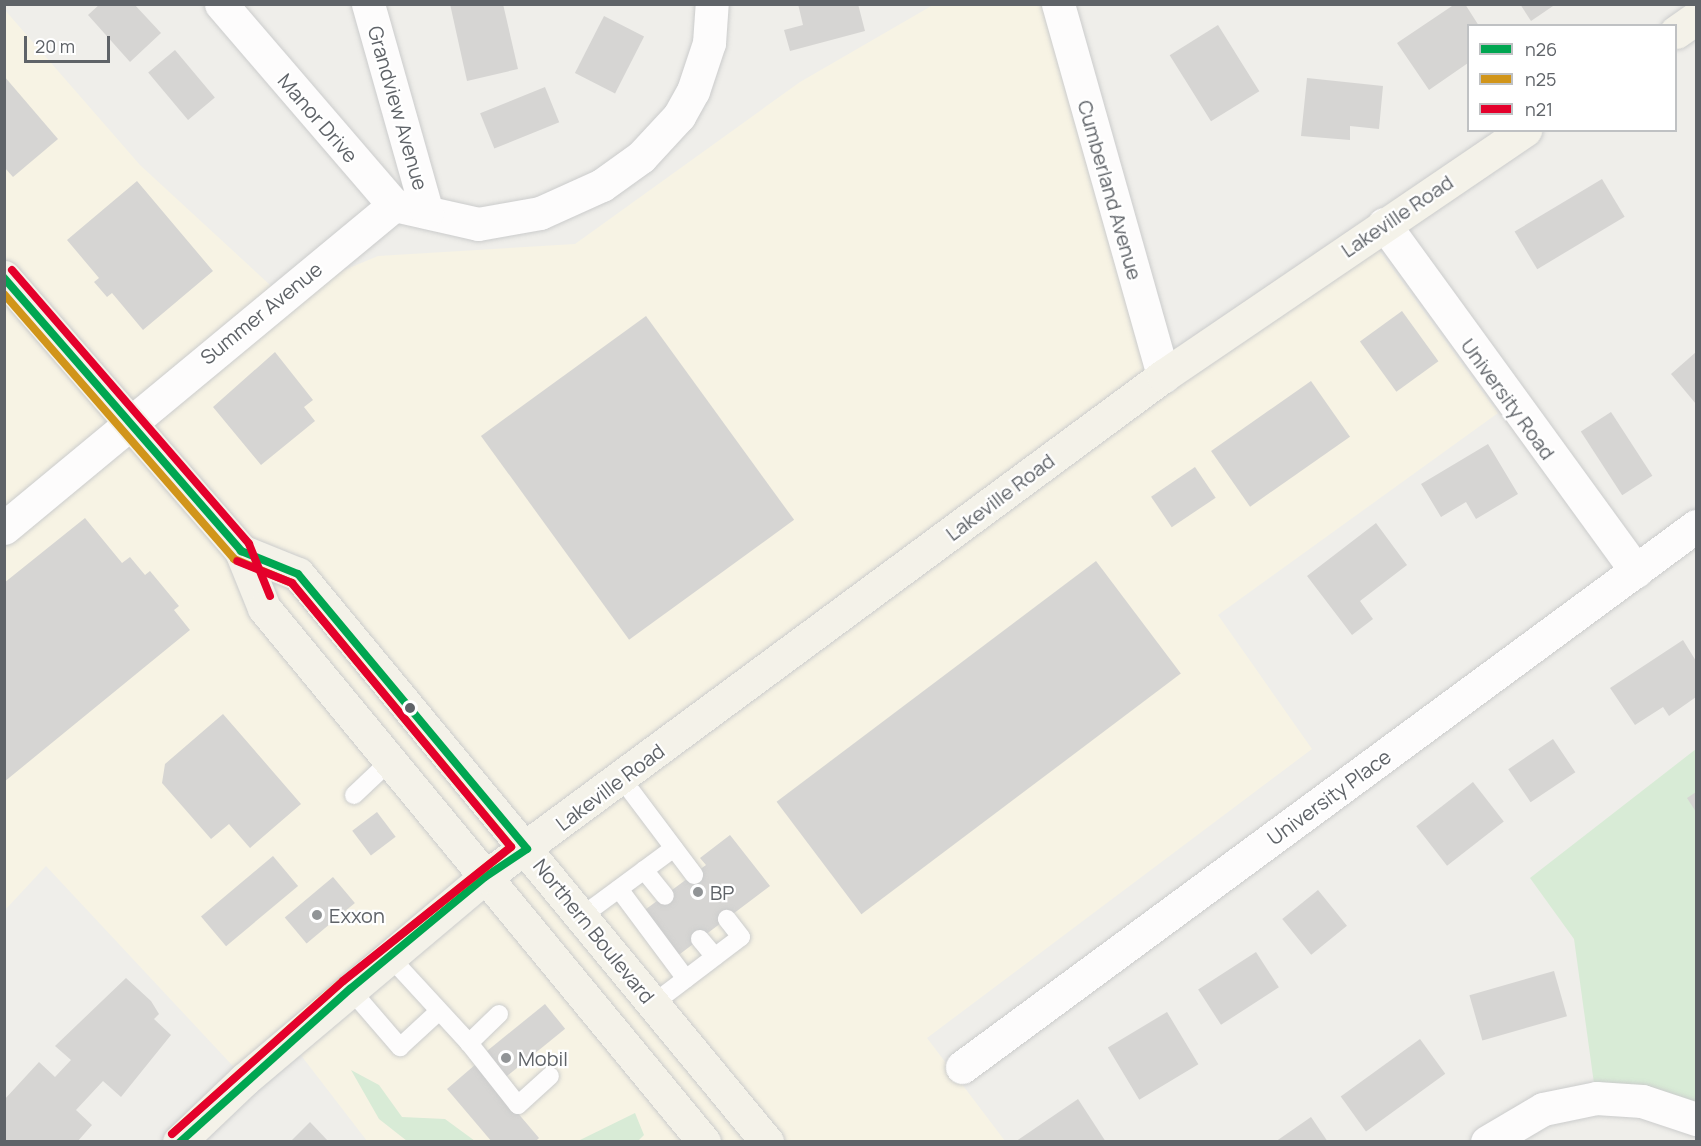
<!DOCTYPE html>
<style>
body{margin:0}
#map{position:relative;width:1701px;height:1146px;overflow:hidden;background:#efeeea;font-family:Manrope,sans-serif}
div>[style]{position:absolute}
.commercial>*{inset:0;background:#f7f3e4}
.green>*{inset:0;background:#d8ebd6}
.building>*{inset:0;background:#d6d5d3;transform-origin:0 0}
.roads{filter:drop-shadow(0 0 2px #cbcccc) drop-shadow(0 0 2px #cbcccc)}
.lane>*{height:18px;margin:-9px;padding:0 9px;transform-origin:9px;border-radius:9px;background:#fdfcfc}
.street>*{height:33px;margin:-16.5px;padding:0 16.5px;transform-origin:16.5px;border-radius:16.5px;background:#fdfcfc}
.primary>*{height:33px;margin:-16.5px;padding:0 16.5px;transform-origin:16.5px;border-radius:16.5px;background:#f4f2e9}
.bus-1>*{height:8px;margin:-4px;padding:0 4px;transform-origin:4px;border-radius:4px;background:#00a651}
.bus-2>*{height:8px;margin:-4px;padding:0 4px;transform-origin:4px;border-radius:4px;background:#d1951a}
.bus-3>*{height:8px;margin:-4px;padding:0 4px;transform-origin:4px;border-radius:4px;background:#e4002b}
.dots>*{width:16px;height:16px;translate:-50% -50%;box-sizing:border-box;border:3px solid #fff;border-radius:50%}
span{translate:-50% -50%;white-space:nowrap;text-align:center;line-height:1.15;-webkit-text-stroke:4.5px #fff;paint-order:stroke}
.street-label{font-size:20px;color:#5f6368}
.poi-label{font-size:20px;color:#5f6368}
.left{translate:0 -50%;text-align:left}
.frame{position:absolute;inset:0;border:6px solid #5f6368;pointer-events:none}
.legend{position:absolute;left:1467px;top:24px;width:210px;height:108px;box-sizing:border-box;background:#fff;border:2px solid #bfc1c3;margin:0;padding:8px 10px;list-style:none;font-size:18px;color:#5f6368}
.legend li{display:flex;align-items:center;gap:12px;height:30px}
.legend b{width:30px;border:2px solid #bfc1c3}
.scale{position:absolute;left:24px;top:36px;width:86px;height:27px;box-sizing:border-box;border:3px solid #5f6368;border-top:0;padding-left:8px;font-size:18px;line-height:21px;white-space:nowrap;color:#5f6368;-webkit-text-stroke:4px #fff;paint-order:stroke}
</style>
<div id="map">
<div class="commercial">
<i style="clip-path:polygon(933px 5px,1060px 5px,1163px 376px,1368px 235px,1498px 413px,1218px 615px,1312px 749px,927px 1038px,1005px 1141px,367px 1141px,290px 1041px,245px 1079px,46px 866px,5px 910px,4px 9px,140px 165px,282px 296px,378px 256px,575px 244px,800px 82px)"></i>
</div>
<div class="green">
<i style="clip-path:polygon(1696px 749px,1696px 1119px,1596px 1098px,1574px 939px,1530px 878px)"></i>
<i style="clip-path:polygon(351px 1070px,379px 1085px,402px 1117px,445px 1119px,475px 1141px,407px 1141px,379px 1119px)"></i>
<i style="clip-path:polygon(635px 1113px,644px 1135px,638px 1141px,578px 1141px)"></i>
</div>
<div class="building">
<i style="clip-path:polygon(100px 4px,134px 4px,161px 33px,130px 62px,88px 15px)"></i>
<i style="clip-path:polygon(450px 4px,503px 4px,518px 69px,467px 81px)"></i>
<i style="clip-path:polygon(798px 4px,858px 4px,865px 31px,790px 51px,784px 30px,803px 25px)"></i>
<i style="clip-path:polygon(1455px 4px,1465px 4px,1479px 26px,1468px 26px,1468px 63px,1429px 90px,1397px 43px)"></i>
<i style="clip-path:polygon(1520px 4px,1556px 4px,1531px 21px)"></i>
<i style="left:604px;top:16px;width:45px;height:64px;rotate:27deg"></i>
<i style="left:1218px;top:25px;width:78px;height:57px;rotate:58deg"></i>
<i style="left:175px;top:50px;width:62px;height:35px;rotate:50deg"></i>
<i style="clip-path:polygon(4px 76px,58px 139px,13px 177px,4px 167px)"></i>
<i style="clip-path:polygon(1307px 78px,1383px 86px,1379px 129px,1350px 126px,1350px 140px,1301px 136px)"></i>
<i style="left:545px;top:87px;width:38px;height:70px;rotate:68deg"></i>
<i style="left:1602px;top:179px;width:44px;height:102px;rotate:59deg"></i>
<i style="clip-path:polygon(137px 181px,213px 271px,143px 330px,112px 293px,107px 297px,94px 282px,99px 278px,67px 240px)"></i>
<i style="left:1402px;top:311px;width:62px;height:52px;rotate:54deg"></i>
<i style="left:646px;top:316px;width:252px;height:204px;rotate:54deg"></i>
<i style="clip-path:polygon(275px 352px,313px 400px,304px 407px,315px 421px,261px 465px,213px 407px)"></i>
<i style="clip-path:polygon(1696px 352px,1696px 404px,1671px 374px)"></i>
<i style="left:1311px;top:381px;width:68px;height:122px;rotate:55deg"></i>
<i style="left:1611px;top:412px;width:76px;height:36px;rotate:57deg"></i>
<i style="clip-path:polygon(1488px 444px,1518px 494px,1476px 519px,1466px 502px,1441px 517px,1421px 484px)"></i>
<i style="left:1195px;top:467px;width:37px;height:53px;rotate:56deg"></i>
<i style="clip-path:polygon(85px 518px,122px 563px,130px 557px,145px 575px,150px 571px,179px 606px,174px 610px,190px 630px,4px 782px,4px 583px)"></i>
<i style="clip-path:polygon(1376px 523px,1407px 565px,1360px 601px,1373px 619px,1352px 635px,1307px 576px)"></i>
<i style="left:1096px;top:561px;width:141px;height:400px;rotate:53deg"></i>
<i style="clip-path:polygon(1683px 640px,1696px 661px,1696px 697px,1669px 716px,1663px 707px,1635px 725px,1610px 688px)"></i>
<i style="clip-path:polygon(223px 714px,301px 804px,250px 848px,229px 824px,211px 839px,162px 783px,165px 764px)"></i>
<i style="left:1553px;top:739px;width:40px;height:54px;rotate:56deg"></i>
<i style="left:1473px;top:782px;width:50px;height:72px;rotate:52deg"></i>
<i style="clip-path:polygon(1696px 792px,1696px 812px,1687px 798px)"></i>
<i style="left:377px;top:812px;width:31px;height:31px;rotate:53deg"></i>
<i style="clip-path:polygon(730px 835px,770px 886px,676px 957px,642px 912px,706px 865px,700px 858px)"></i>
<i style="left:273px;top:856px;width:39px;height:94px;rotate:50deg"></i>
<i style="left:333px;top:877px;width:34px;height:63px;rotate:50deg"></i>
<i style="left:1318px;top:890px;width:46px;height:46px;rotate:51deg"></i>
<i style="left:1256px;top:952px;width:42px;height:69px;rotate:57deg"></i>
<i style="left:1554px;top:971px;width:47px;height:88px;rotate:74deg"></i>
<i style="clip-path:polygon(126px 978px,151px 1001px,159px 1014px,154px 1019px,171px 1035px,121px 1097px,103px 1081px,76px 1110px,92px 1125px,77px 1142px,4px 1142px,4px 1100px,39px 1062px,55px 1077px,71px 1060px,55px 1046px)"></i>
<i style="left:545px;top:1004px;width:32px;height:77px;rotate:51deg"></i>
<i style="left:1167px;top:1012px;width:61px;height:69px;rotate:59deg"></i>
<i style="left:1420px;top:1039px;width:43px;height:98px;rotate:54deg"></i>
<i style="clip-path:polygon(476px 1064px,539px 1138px,535px 1142px,492px 1142px,447px 1089px)"></i>
<i style="clip-path:polygon(1078px 1099px,1106px 1142px,1015px 1142px)"></i>
<i style="clip-path:polygon(1311px 1117px,1328px 1142px,1275px 1142px)"></i>
<i style="clip-path:polygon(310px 1122px,329px 1142px,290px 1142px)"></i>
</div>
<div class="roads">
<div class="lane">
<i style="left:622px;top:779px;width:120px;rotate:53.1deg"></i>
<i style="left:354px;top:795px;width:50px;rotate:-43.4deg"></i>
<i style="left:644px;top:870px;width:33px;rotate:51deg"></i>
<i style="left:619px;top:889px;width:112px;rotate:53.3deg"></i>
<i style="left:582px;top:916px;width:114px;rotate:-36.5deg"></i>
<i style="left:700px;top:939px;width:23px;rotate:50deg"></i>
<i style="left:390px;top:957px;width:117px;rotate:47.4deg"></i>
<i style="left:350px;top:989px;width:77px;rotate:49.2deg"></i>
<i style="left:400px;top:1047px;width:53px;rotate:-42.7deg"></i>
<i style="left:654px;top:1003px;width:109px;rotate:-37.2deg"></i>
<i style="left:741px;top:937px;width:23px;rotate:-128deg"></i>
<i style="left:499px;top:1014px;width:42px;rotate:136deg"></i>
<i style="left:469px;top:1043px;width:79px;rotate:51.7deg"></i>
<i style="left:518px;top:1105px;width:43px;rotate:-42.2deg"></i>
</div>
<div class="street">
<i style="left:221px;top:4px;width:265px;rotate:49.3deg"></i>
<i style="left:394px;top:205px;width:86px;rotate:12.7deg"></i>
<i style="left:478px;top:224px;width:63px;rotate:-10.1deg"></i>
<i style="left:540px;top:213px;width:68px;rotate:-24.3deg"></i>
<i style="left:602px;top:185px;width:48px;rotate:-35.7deg"></i>
<i style="left:641px;top:157px;width:56px;rotate:-47.2deg"></i>
<i style="left:679px;top:116px;width:29px;rotate:-61deg"></i>
<i style="left:693px;top:91px;width:51px;rotate:-71.6deg"></i>
<i style="left:709px;top:43px;width:39px;rotate:-86deg"></i>
<i style="left:368px;top:4px;width:216px;rotate:74.2deg"></i>
<i style="left:1058px;top:4px;width:387px;rotate:74.2deg"></i>
<i style="left:1384px;top:224px;width:429px;rotate:54deg"></i>
<i style="left:4px;top:528px;width:506px;rotate:-39.63deg"></i>
<i style="left:962px;top:1067px;width:912px;rotate:-36.39deg"></i>
<i style="left:1487px;top:1142px;width:65px;rotate:-30.5deg"></i>
<i style="left:1543px;top:1109px;width:54px;rotate:-11.7deg"></i>
<i style="left:1596px;top:1098px;width:46px;rotate:3.7deg"></i>
<i style="left:1642px;top:1101px;width:57px;rotate:18.4deg"></i>
</div>
<div class="primary">
<i style="left:1676px;top:32px;width:24px;rotate:-35deg"></i>
<i style="left:4px;top:277px;width:362px;rotate:49.1deg"></i>
<i style="left:241px;top:551px;width:61px;rotate:68deg"></i>
<i style="left:264px;top:608px;width:692px;rotate:50.51deg"></i>
<i style="left:241px;top:551px;width:61px;rotate:22deg"></i>
<i style="left:298px;top:574px;width:737px;rotate:50.45deg"></i>
<i style="left:179px;top:1142px;width:91px;rotate:-43.7deg"></i>
<i style="left:245px;top:1079px;width:314px;rotate:-40.1deg"></i>
<i style="left:485px;top:877px;width:843px;rotate:-36.46deg"></i>
<i style="left:1163px;top:376px;width:438px;rotate:-34.2deg"></i>
</div>
</div>
<div class="bus-1">
<i style="left:4px;top:278px;width:362px;rotate:49deg"></i>
<i style="left:241px;top:551px;width:61px;rotate:22deg"></i>
<i style="left:298px;top:574px;width:358px;rotate:50.2deg"></i>
<i style="left:527px;top:849px;width:50px;rotate:146.3deg"></i>
<i style="left:485px;top:877px;width:175px;rotate:140.3deg"></i>
<i style="left:350px;top:989px;width:229px;rotate:138deg"></i>
</div>
<div class="bus-2">
<i style="left:4px;top:294px;width:351px;rotate:49deg"></i>
<i style="left:234px;top:559px;width:63px;rotate:22.5deg"></i>
<i style="left:292px;top:583px;width:343px;rotate:50.3deg"></i>
<i style="left:511px;top:847px;width:215px;rotate:141.4deg"></i>
<i style="left:343px;top:981px;width:229px;rotate:138.2deg"></i>
</div>
<div class="bus-3">
<i style="left:12px;top:270px;width:362px;rotate:49.1deg"></i>
<i style="left:249px;top:544px;width:56px;rotate:68deg"></i>
<i style="left:172px;top:1134px;width:229px;rotate:-41.8deg"></i>
<i style="left:343px;top:981px;width:215px;rotate:-38.6deg"></i>
<i style="left:511px;top:847px;width:343px;rotate:-129.7deg"></i>
<i style="left:292px;top:583px;width:59px;rotate:-158.2deg"></i>
</div>
<div class="dots">
<i style="left:410px;top:708px;background:#5f6368"></i>
<i style="left:698px;top:892px;background:#919496"></i>
<i style="left:317px;top:915px;background:#919496"></i>
<i style="left:506px;top:1058px;background:#919496"></i>
</div>
<div class="street-label">
<span style="left:398px;top:108px;rotate:74deg">Grandview Avenue</span>
<span style="left:318px;top:118px;rotate:49deg">Manor Drive</span>
<span style="left:1110px;top:190px;rotate:74deg">Cumberland Avenue</span>
<span style="left:1397px;top:216px;rotate:-34deg">Lakeville Road</span>
<span style="left:261px;top:313px;rotate:-39deg">Summer Avenue</span>
<span style="left:1508px;top:399px;rotate:54deg">University Road</span>
<span style="left:1000px;top:497px;rotate:-37deg">Lakeville Road</span>
<span style="left:610px;top:787px;rotate:-37deg">Lakeville Road</span>
<span style="left:1329px;top:797px;rotate:-36deg">University Place</span>
<span style="left:594px;top:931px;rotate:51deg">Northern Boulevard</span>
</div>
<div class="poi-label">
<span class="left" style="left:710px;top:892px">BP</span>
<span class="left" style="left:329px;top:915px">Exxon</span>
<span class="left" style="left:518px;top:1058px">Mobil</span>
</div>
<div class="frame"></div>
<ul class="legend">
<li><b style="height:8px;background:#00a651"></b>n26</li>
<li><b style="height:8px;background:#d1951a"></b>n25</li>
<li><b style="height:8px;background:#e4002b"></b>n21</li>
</ul>
<div class="scale">20 m</div>
</div>
